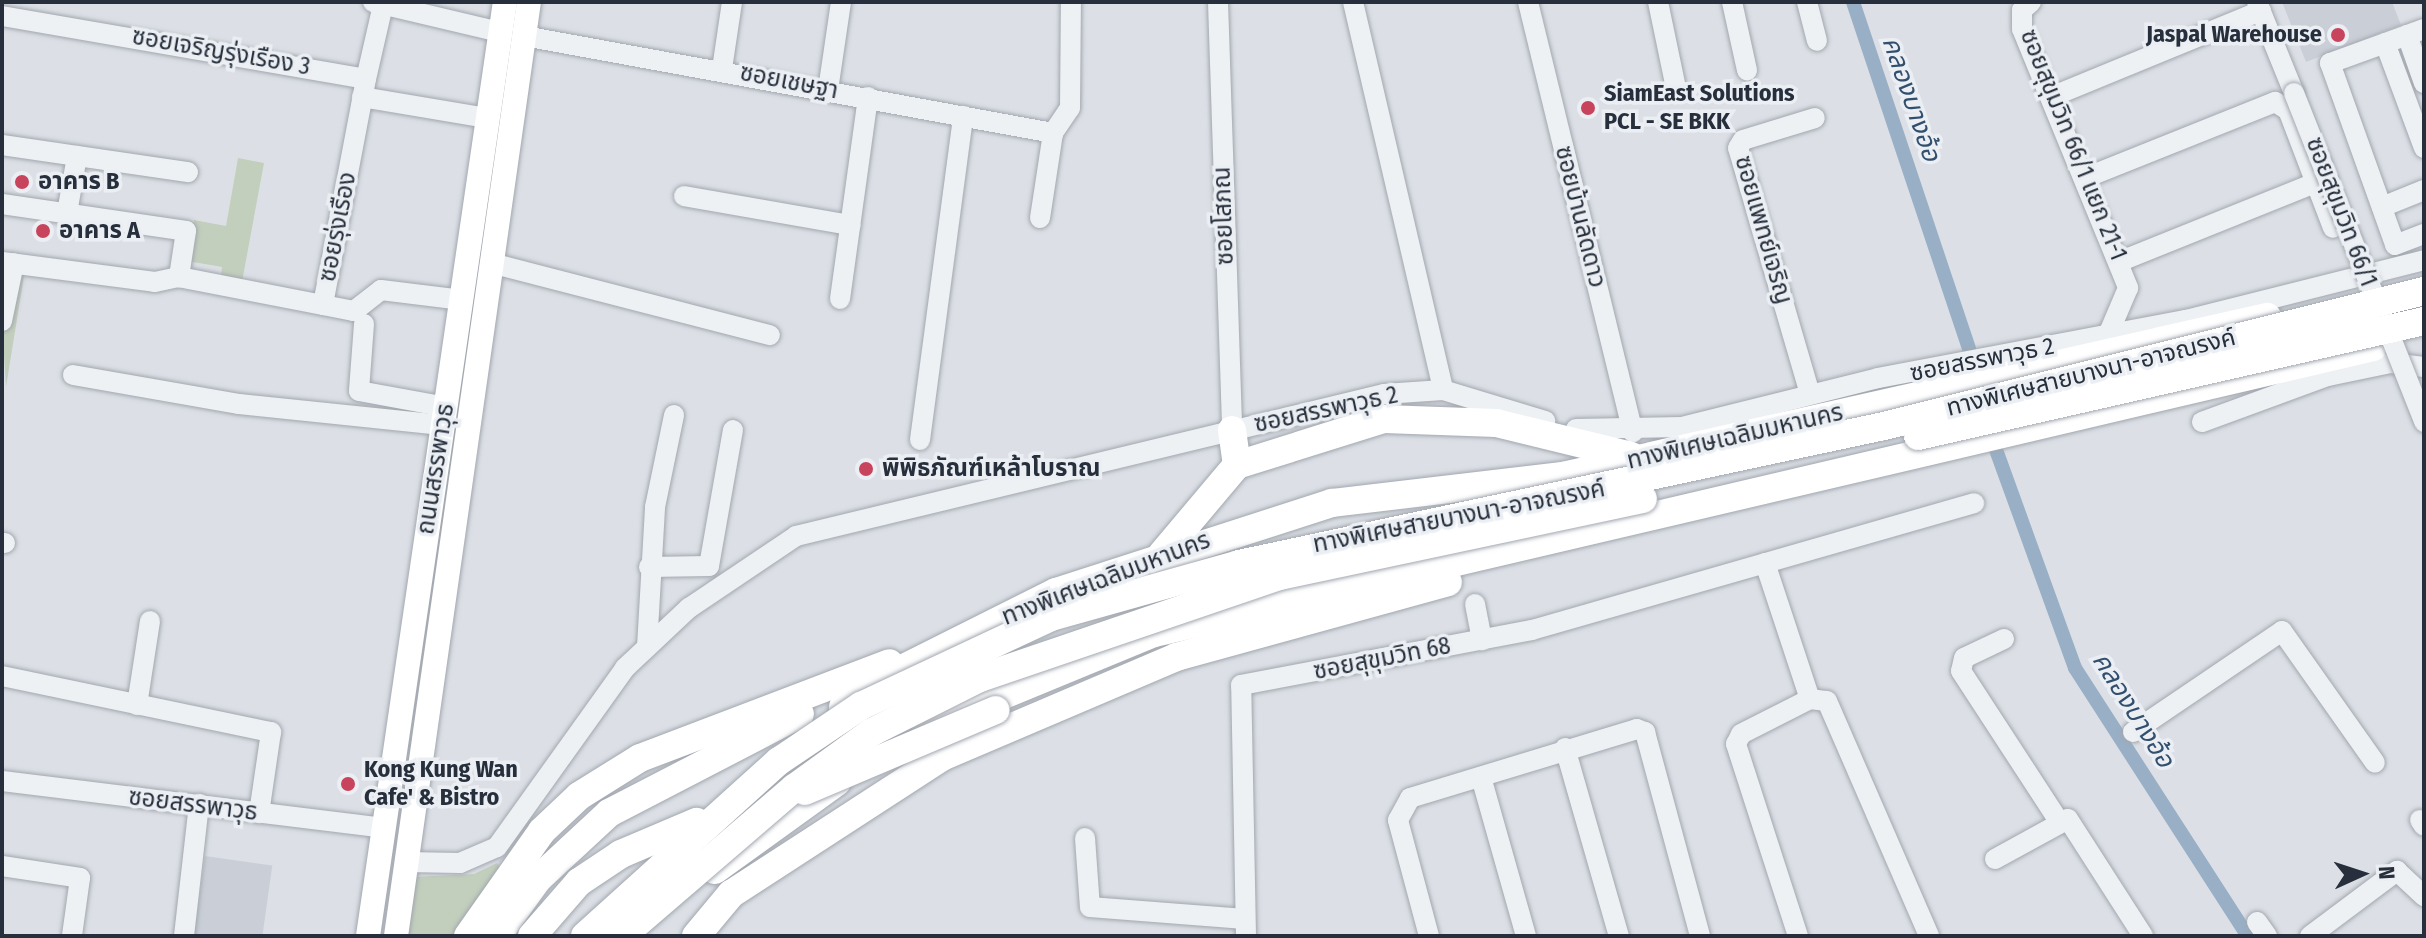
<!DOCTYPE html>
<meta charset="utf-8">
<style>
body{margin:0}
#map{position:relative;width:2426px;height:938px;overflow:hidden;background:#dce0e6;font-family:"Fira Sans Condensed","Noto Sans Thai",sans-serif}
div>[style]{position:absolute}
.built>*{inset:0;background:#cacfd7;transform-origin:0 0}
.green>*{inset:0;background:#c3cfbd}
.canal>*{height:14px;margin:-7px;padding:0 7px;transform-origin:7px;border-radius:7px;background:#98afc5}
.roads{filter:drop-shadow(0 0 2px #a2a7af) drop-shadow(0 0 2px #a2a7af)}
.minor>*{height:20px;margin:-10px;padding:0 10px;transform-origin:10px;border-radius:10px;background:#eef1f4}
.major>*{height:24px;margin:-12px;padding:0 12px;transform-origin:12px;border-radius:12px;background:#fff}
.highway>*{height:28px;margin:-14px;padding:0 14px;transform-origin:14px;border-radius:14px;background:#fff}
.bridges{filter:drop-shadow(0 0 2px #a2a7af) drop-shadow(0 0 2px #a2a7af)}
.minor-bridge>*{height:20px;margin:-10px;padding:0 10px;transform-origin:10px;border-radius:10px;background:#eef1f4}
.highway-bridge>*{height:28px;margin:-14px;padding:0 14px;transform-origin:14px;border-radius:14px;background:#fff}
.dots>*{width:22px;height:22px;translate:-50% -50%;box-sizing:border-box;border:4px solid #ebeff4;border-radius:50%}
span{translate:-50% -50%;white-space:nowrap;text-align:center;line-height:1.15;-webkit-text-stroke:7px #ebeff4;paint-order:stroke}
.poi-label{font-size:24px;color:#262f3b;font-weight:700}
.right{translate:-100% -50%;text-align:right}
.left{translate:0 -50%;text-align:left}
.street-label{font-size:24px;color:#262f3b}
.water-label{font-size:26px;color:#324f6d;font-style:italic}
.frame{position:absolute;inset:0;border:4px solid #262f3b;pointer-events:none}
.north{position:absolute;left:2322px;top:834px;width:80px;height:80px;-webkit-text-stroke:6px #ebeff4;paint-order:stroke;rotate:87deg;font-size:22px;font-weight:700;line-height:32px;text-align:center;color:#262f3b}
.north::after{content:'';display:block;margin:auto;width:28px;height:36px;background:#262f3b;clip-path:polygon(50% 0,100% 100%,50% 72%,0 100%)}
</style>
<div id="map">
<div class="built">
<i style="clip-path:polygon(2282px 2px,2392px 2px,2401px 25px,2306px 62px)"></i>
<i style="left:205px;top:856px;width:68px;height:81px;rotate:8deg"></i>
</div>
<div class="green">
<i style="clip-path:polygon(238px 158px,264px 163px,242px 282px,221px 277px,222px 267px,187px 261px,194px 220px,226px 226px)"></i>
<i style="clip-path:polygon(18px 275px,24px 276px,6px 387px,2px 325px)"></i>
<i style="clip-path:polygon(497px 863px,502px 870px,458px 936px,402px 936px,412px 877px,474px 874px)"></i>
</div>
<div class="canal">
<i style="left:1853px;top:2px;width:366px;rotate:71.5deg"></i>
<i style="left:1995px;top:447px;width:235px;rotate:70.1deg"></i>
<i style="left:2075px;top:668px;width:319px;rotate:57.2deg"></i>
</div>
<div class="roads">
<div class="minor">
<i style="left:373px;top:2px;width:130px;rotate:13.3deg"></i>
<i style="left:1218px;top:2px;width:428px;rotate:88.1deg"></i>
<i style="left:1353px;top:2px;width:398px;rotate:76.9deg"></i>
<i style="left:1528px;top:2px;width:443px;rotate:76.3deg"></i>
<i style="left:1658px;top:2px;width:88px;rotate:78.2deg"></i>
<i style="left:1732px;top:2px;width:70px;rotate:77.6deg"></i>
<i style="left:1807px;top:2px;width:40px;rotate:75.6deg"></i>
<i style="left:2031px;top:2px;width:12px;rotate:138deg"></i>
<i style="left:2022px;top:10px;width:19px;rotate:90deg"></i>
<i style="left:2022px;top:29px;width:280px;rotate:67.7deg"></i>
<i style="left:2128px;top:288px;width:51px;rotate:113.1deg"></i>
<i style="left:2257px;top:2px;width:98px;rotate:67.9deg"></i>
<i style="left:2px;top:16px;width:369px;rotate:9.8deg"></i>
<i style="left:366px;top:79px;width:76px;rotate:-77.1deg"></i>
<i style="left:2424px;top:29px;width:100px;rotate:160.1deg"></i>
<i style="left:2330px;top:63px;width:193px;rotate:70.3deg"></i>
<i style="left:2395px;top:245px;width:31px;rotate:-21deg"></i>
<i style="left:2407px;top:35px;width:51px;rotate:70.5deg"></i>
<i style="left:524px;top:36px;width:538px;rotate:10.39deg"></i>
<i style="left:2385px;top:43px;width:112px;rotate:69.6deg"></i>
<i style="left:722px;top:69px;width:68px;rotate:-81.5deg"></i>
<i style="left:366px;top:79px;width:230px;rotate:100.8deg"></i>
<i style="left:323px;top:305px;width:32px;rotate:11deg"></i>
<i style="left:354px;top:311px;width:34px;rotate:-38deg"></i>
<i style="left:381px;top:290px;width:82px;rotate:7deg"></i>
<i style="left:828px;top:90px;width:89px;rotate:-81.6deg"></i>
<i style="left:362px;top:97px;width:128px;rotate:9.5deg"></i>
<i style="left:2051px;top:97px;width:227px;rotate:-22.3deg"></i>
<i style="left:2px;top:145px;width:188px;rotate:8.3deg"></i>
<i style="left:2085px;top:178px;width:205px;rotate:-21.8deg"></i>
<i style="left:2275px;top:102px;width:15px;rotate:32deg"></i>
<i style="left:2288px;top:110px;width:126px;rotate:69.1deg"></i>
<i style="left:684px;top:196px;width:169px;rotate:9.9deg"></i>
<i style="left:2px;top:204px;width:186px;rotate:8.3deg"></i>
<i style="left:186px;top:231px;width:47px;rotate:98.7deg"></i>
<i style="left:2382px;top:207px;width:45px;rotate:-22deg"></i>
<i style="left:67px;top:213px;width:58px;rotate:-80deg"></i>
<i style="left:1040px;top:218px;width:86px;rotate:-81.3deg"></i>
<i style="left:1053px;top:133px;width:30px;rotate:-56deg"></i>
<i style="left:1070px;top:108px;width:106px;rotate:-89.5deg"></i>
<i style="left:2121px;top:261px;width:209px;rotate:-21.9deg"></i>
<i style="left:2px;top:262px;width:154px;rotate:7.4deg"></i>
<i style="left:155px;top:282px;width:25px;rotate:-12deg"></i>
<i style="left:179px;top:277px;width:147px;rotate:11deg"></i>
<i style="left:491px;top:263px;width:288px;rotate:14.5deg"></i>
<i style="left:840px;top:299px;width:204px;rotate:-82.1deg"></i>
<i style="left:2px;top:321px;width:59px;rotate:-78.3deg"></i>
<i style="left:364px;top:324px;width:67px;rotate:94.3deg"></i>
<i style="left:359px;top:391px;width:88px;rotate:10.4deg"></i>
<i style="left:73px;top:375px;width:169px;rotate:9.9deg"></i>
<i style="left:239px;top:404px;width:204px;rotate:5.9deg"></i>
<i style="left:1810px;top:394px;width:256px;rotate:-106.3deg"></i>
<i style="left:1738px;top:148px;width:9px;rotate:-58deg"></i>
<i style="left:1743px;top:140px;width:75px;rotate:-17deg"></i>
<i style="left:2202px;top:422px;width:134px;rotate:-20.1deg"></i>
<i style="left:2328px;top:376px;width:64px;rotate:-11.7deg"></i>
<i style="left:2391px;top:363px;width:33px;rotate:7deg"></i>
<i style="left:1576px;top:429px;width:106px;rotate:-1.1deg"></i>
<i style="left:1682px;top:427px;width:202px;rotate:-14deg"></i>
<i style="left:1878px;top:378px;width:313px;rotate:-10.7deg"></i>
<i style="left:2186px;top:320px;width:245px;rotate:-14.1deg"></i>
<i style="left:920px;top:440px;width:327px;rotate:-82.4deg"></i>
<i style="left:2px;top:543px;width:3px"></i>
<i style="left:1765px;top:563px;width:143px;rotate:71.7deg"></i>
<i style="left:1810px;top:699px;width:17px;rotate:7deg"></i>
<i style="left:1827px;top:701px;width:256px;rotate:66.5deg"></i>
<i style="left:649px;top:567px;width:60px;rotate:-1deg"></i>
<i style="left:709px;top:566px;width:138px;rotate:-80deg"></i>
<i style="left:1475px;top:604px;width:37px;rotate:79deg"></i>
<i style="left:2004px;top:639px;width:44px;rotate:154.6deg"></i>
<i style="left:1964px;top:658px;width:13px;rotate:103deg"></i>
<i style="left:1961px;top:671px;width:178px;rotate:56.9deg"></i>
<i style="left:647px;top:647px;width:140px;rotate:-86.7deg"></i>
<i style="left:655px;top:507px;width:94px;rotate:-78.3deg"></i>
<i style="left:2px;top:676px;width:275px;rotate:11.8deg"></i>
<i style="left:271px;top:732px;width:82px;rotate:98.4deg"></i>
<i style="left:137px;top:705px;width:85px;rotate:-81.2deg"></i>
<i style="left:2133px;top:732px;width:180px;rotate:-34.1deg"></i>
<i style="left:2282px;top:631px;width:161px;rotate:54.8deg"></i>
<i style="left:1565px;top:748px;width:196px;rotate:74deg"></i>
<i style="left:1481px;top:777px;width:165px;rotate:74.2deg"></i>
<i style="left:2px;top:781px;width:385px;rotate:7deg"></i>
<i style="left:2420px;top:820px;width:7px;rotate:56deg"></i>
<i style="left:1085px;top:838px;width:69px;rotate:85.9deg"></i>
<i style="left:1090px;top:907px;width:155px;rotate:4.4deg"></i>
<i style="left:1995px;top:859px;width:83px;rotate:-28.7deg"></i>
<i style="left:2068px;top:819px;width:139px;rotate:57.3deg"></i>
<i style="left:406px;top:862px;width:54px;rotate:1.1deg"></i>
<i style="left:460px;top:863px;width:40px;rotate:-23.4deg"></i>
<i style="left:497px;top:847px;width:220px;rotate:-54.4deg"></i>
<i style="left:625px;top:668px;width:88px;rotate:-43.2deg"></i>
<i style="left:689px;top:608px;width:129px;rotate:-33.9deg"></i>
<i style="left:796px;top:536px;width:605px;rotate:-13.58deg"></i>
<i style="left:1384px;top:394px;width:59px;rotate:-3.9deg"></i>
<i style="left:1443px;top:390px;width:107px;rotate:16.9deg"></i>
<i style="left:2px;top:866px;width:79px;rotate:8.7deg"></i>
<i style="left:80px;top:878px;width:59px;rotate:97.9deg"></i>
<i style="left:2257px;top:922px;width:17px;rotate:54deg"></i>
<i style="left:184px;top:936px;width:133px;rotate:-83.5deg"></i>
<i style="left:1246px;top:936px;width:251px;rotate:-91.1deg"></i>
<i style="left:1241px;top:685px;width:296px;rotate:-10.7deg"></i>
<i style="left:1532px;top:630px;width:460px;rotate:-16deg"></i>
<i style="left:1429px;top:936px;width:120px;rotate:-105deg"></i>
<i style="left:1398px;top:820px;width:25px;rotate:-61deg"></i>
<i style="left:1410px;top:798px;width:237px;rotate:-16.9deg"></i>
<i style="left:1637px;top:729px;width:9px;rotate:21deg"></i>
<i style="left:1645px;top:732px;width:211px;rotate:74.9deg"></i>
<i style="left:1798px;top:936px;width:202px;rotate:-107.9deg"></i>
<i style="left:1736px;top:744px;width:11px;rotate:-63deg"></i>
<i style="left:1741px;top:734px;width:77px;rotate:-26.9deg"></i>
<i style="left:2310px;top:936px;width:109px;rotate:-36.8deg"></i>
<i style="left:2397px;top:871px;width:37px;rotate:43deg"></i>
</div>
<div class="major">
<i style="left:368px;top:936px;width:944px;rotate:-81.66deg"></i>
<i style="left:396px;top:936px;width:943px;rotate:-81.9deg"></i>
</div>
<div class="highway">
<i style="left:1232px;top:430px;width:35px;rotate:82deg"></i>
<i style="left:1162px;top:554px;width:116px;rotate:-49.9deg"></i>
<i style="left:1237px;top:465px;width:154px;rotate:-17.4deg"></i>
<i style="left:1384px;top:419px;width:112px;rotate:2deg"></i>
<i style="left:1496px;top:423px;width:139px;rotate:13.7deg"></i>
<i style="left:843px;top:707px;width:46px;rotate:-36.1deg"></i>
<i style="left:880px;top:680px;width:197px;rotate:-26.6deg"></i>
<i style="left:1056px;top:592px;width:290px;rotate:-17.9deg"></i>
<i style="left:1332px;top:503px;width:233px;rotate:-6.7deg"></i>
<i style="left:1563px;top:476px;width:722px;rotate:-12.73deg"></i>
<i style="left:926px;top:727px;width:247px;rotate:-22.4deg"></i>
<i style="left:1154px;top:633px;width:1252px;rotate:-13.2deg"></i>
<i style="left:715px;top:870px;width:150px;rotate:-35.8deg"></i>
<i style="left:468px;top:936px;width:128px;rotate:-54.8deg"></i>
<i style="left:542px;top:831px;width:51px;rotate:-43.4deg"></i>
<i style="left:579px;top:796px;width:72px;rotate:-31.9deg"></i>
<i style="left:640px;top:758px;width:267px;rotate:-20.8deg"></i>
<i style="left:497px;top:936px;width:70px;rotate:-54.3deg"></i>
<i style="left:538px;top:879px;width:97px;rotate:-42.9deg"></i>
<i style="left:609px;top:813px;width:215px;rotate:-27.4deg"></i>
<i style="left:696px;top:936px;width:55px;rotate:-50.2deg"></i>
<i style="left:731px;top:894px;width:252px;rotate:-33deg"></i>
<i style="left:942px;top:757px;width:254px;rotate:-23.1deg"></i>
<i style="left:1176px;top:657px;width:282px;rotate:-15.4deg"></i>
</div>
</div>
<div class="bridges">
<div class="minor-bridge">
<i style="left:2294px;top:93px;width:354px;rotate:68.4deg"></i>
</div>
<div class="highway-bridge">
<i style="left:1918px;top:436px;width:519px;rotate:-12.8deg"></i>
<i style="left:805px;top:791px;width:207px;rotate:-23deg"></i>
<i style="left:532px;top:936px;width:72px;rotate:-49deg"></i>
<i style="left:579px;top:882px;width:50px;rotate:-33.7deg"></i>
<i style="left:621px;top:854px;width:82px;rotate:-23.1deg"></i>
<i style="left:585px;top:936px;width:261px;rotate:-42.1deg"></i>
<i style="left:779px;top:761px;width:99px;rotate:-33.9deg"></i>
<i style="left:861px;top:706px;width:210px;rotate:-25.1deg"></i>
<i style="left:1051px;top:617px;width:195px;rotate:-15.7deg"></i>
<i style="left:1239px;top:564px;width:660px;rotate:-12.08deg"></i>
<i style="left:1884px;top:426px;width:557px;rotate:-14.04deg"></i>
<i style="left:622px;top:936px;width:227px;rotate:-40.7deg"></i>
<i style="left:794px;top:788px;width:96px;rotate:-35.7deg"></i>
<i style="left:872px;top:732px;width:121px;rotate:-26.6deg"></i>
<i style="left:980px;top:678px;width:317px;rotate:-18.8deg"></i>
<i style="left:1280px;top:576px;width:371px;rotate:-12deg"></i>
</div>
</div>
<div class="dots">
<i style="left:2338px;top:35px;background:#c8445c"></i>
<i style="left:1588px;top:108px;background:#c8445c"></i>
<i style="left:22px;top:182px;background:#c8445c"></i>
<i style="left:43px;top:231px;background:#c8445c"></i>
<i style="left:866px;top:469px;background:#c8445c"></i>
<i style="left:348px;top:784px;background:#c8445c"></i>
</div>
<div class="poi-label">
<span class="right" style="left:2322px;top:35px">Jaspal Warehouse</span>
<span class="left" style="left:1604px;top:108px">SiamEast Solutions<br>PCL - SE BKK</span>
<span class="left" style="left:38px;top:182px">อาคาร B</span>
<span class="left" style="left:59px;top:231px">อาคาร A</span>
<span class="left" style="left:882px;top:469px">พิพิธภัณฑ์เหล้าโบราณ</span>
<span class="left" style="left:364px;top:784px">Kong Kung Wan<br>Cafe' &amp; Bistro</span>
</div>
<div class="street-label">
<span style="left:221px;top:52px;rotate:10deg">ซอยเจริญรุ่งเรือง 3</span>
<span style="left:789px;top:82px;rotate:11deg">ซอยเชษฐา</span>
<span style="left:2073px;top:145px;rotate:68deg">ซอยสุขุมวิท 66/1 แยก 21-1</span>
<span style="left:2341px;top:212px;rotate:69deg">ซอยสุขุมวิท 66/1</span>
<span style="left:1224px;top:216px;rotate:-92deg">ซอยโสภณ</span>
<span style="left:1580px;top:217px;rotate:76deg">ซอยบ้านลัดดาว</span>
<span style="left:338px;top:227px;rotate:-79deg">ซอยรุ่งเรือง</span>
<span style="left:1763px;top:230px;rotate:74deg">ซอยแพทย์เจริญ</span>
<span style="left:1982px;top:360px;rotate:-11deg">ซอยสรรพาวุธ 2</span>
<span style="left:2091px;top:373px;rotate:-14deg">ทางพิเศษสายบางนา-อาจณรงค์</span>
<span style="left:1326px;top:410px;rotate:-12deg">ซอยสรรพาวุธ 2</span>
<span style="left:1735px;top:437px;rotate:-13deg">ทางพิเศษเฉลิมมหานคร</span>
<span style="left:436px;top:469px;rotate:-81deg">ถนนสรรพาวุธ</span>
<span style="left:1459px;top:517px;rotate:-11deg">ทางพิเศษสายบางนา-อาจณรงค์</span>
<span style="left:1106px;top:579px;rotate:-21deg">ทางพิเศษเฉลิมมหานคร</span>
<span style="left:1382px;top:659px;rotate:-11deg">ซอยสุขุมวิท 68</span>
<span style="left:193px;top:805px;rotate:7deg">ซอยสรรพาวุธ</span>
</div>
<div class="water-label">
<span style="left:1911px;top:99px;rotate:71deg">คลองบางอ้อ</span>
<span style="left:2133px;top:710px;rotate:58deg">คลองบางอ้อ</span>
</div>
<div class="frame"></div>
<div class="north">N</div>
</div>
